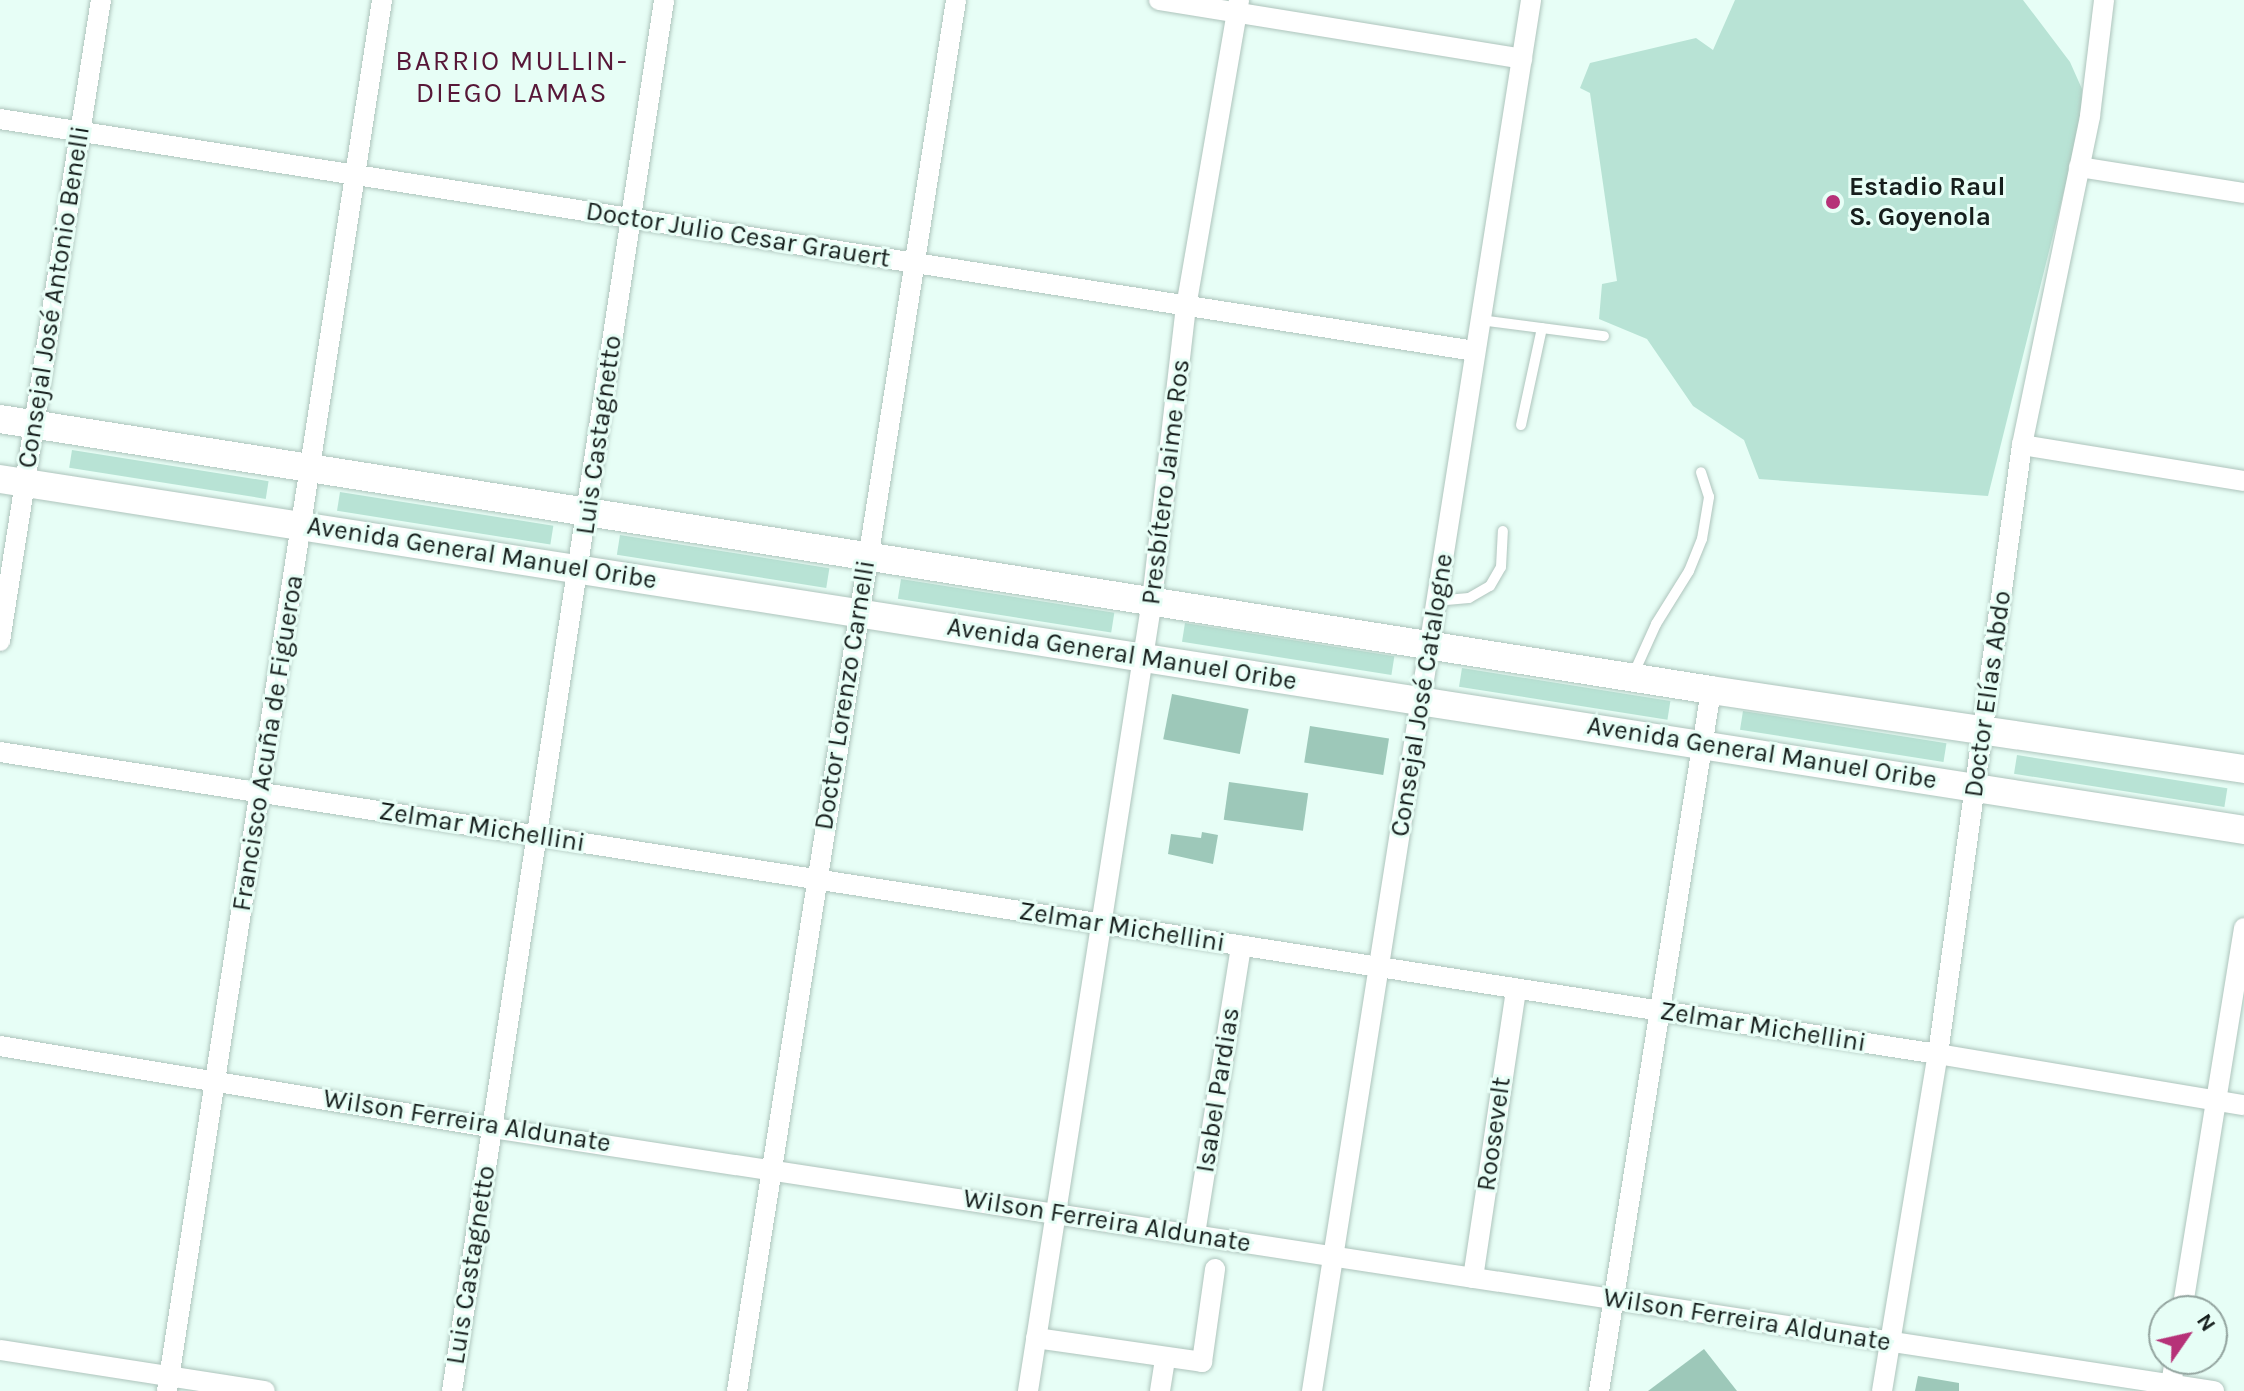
<!DOCTYPE html>
<meta charset="utf-8">
<style>
body{margin:0}
#map{position:relative;width:2244px;height:1391px;overflow:hidden;background:#e7fef6;font-family:Karla,sans-serif}
div>[style]{position:absolute}
.green>*{inset:0;background:#b8e3d5;transform-origin:0 0}
.building>*{inset:0;background:#9dc8b9;transform-origin:0 0}
.roads{filter:drop-shadow(0 0 2px #aec4bc) drop-shadow(0 0 2px #aec4bc)}
.lane>*{height:10px;margin:-5px;padding:0 5px;transform-origin:5px;border-radius:5px;background:#fff}
.street>*{height:20px;margin:-10px;padding:0 10px;transform-origin:10px;border-radius:10px;background:#fff}
.secondary>*{height:28px;margin:-14px;padding:0 14px;transform-origin:14px;border-radius:14px;background:#fff}
.dots>*{width:22px;height:22px;translate:-50% -50%;box-sizing:border-box;border:4px solid #e7fef6;border-radius:50%}
span{translate:-50% -50%;white-space:nowrap;text-align:center;line-height:1.15;-webkit-text-stroke:6px #e7fef6;paint-order:stroke}
.poi-label{font-size:26px;color:#161e1c;font-weight:700}
.left{translate:0 -50%;text-align:left}
.street-label{font-size:26px;color:#161e1c}
.neighbourhood-label{font-size:28px;color:#571738;letter-spacing:2px}
.north{position:absolute;left:2148px;top:1295px;width:80px;height:80px;box-sizing:border-box;background:#e7fef6;border:2px solid #93a49f;border-radius:50%;rotate:56deg;font-size:22px;font-weight:700;line-height:32px;text-align:center;color:#161e1c}
.north::after{content:'';display:block;margin:auto;width:28px;height:36px;background:#b63278;clip-path:polygon(50% 0,100% 100%,50% 72%,0 100%)}
</style>
<div id="map">
<div class="green">
<i style="clip-path:polygon(1735px 0,2023px 0,2070px 62px,2082px 89px,2081px 123px,1988px 496px,1759px 479px,1744px 440px,1693px 406px,1647px 339px,1599px 319px,1602px 284px,1617px 281px,1590px 93px,1580px 88px,1590px 63px,1696px 38px,1713px 50px)"></i>
<i style="left:72px;top:450px;width:199px;height:18px;rotate:9deg"></i>
<i style="left:340px;top:492px;width:216px;height:19px;rotate:9deg"></i>
<i style="left:620px;top:535px;width:212px;height:20px;rotate:9deg"></i>
<i style="left:901px;top:579px;width:216px;height:20px;rotate:9deg"></i>
<i style="left:1185px;top:623px;width:212px;height:19px;rotate:9deg"></i>
<i style="left:1462px;top:668px;width:211px;height:19px;rotate:9deg"></i>
<i style="left:1743px;top:711px;width:206px;height:19px;rotate:9deg"></i>
<i style="left:2017px;top:755px;width:213px;height:19px;rotate:9deg"></i>
</div>
<div class="building">
<i style="left:1172px;top:694px;width:78px;height:46px;rotate:11deg"></i>
<i style="left:1310px;top:726px;width:80px;height:37px;rotate:9deg"></i>
<i style="left:1229px;top:782px;width:80px;height:38px;rotate:8deg"></i>
<i style="clip-path:polygon(1202px 832px,1218px 835px,1213px 864px,1168px 854px,1171px 834px,1201px 838px)"></i>
<i style="clip-path:polygon(1704px 1349px,1737px 1391px,1648px 1391px)"></i>
<i style="clip-path:polygon(1918px 1376px,1959px 1383px,1959px 1391px,1915px 1391px)"></i>
</div>
<div class="roads">
<div class="lane">
<i style="left:1480px;top:320px;width:125px;rotate:7.4deg"></i>
<i style="left:1521px;top:425px;width:99px;rotate:-77.8deg"></i>
<i style="left:1435px;top:601px;width:34px;rotate:-5deg"></i>
<i style="left:1469px;top:598px;width:24px;rotate:-30deg"></i>
<i style="left:1490px;top:586px;width:22px;rotate:-60deg"></i>
<i style="left:1501px;top:567px;width:36px;rotate:-87deg"></i>
<i style="left:1633px;top:675px;width:56px;rotate:-65.7deg"></i>
<i style="left:1656px;top:624px;width:62px;rotate:-58.1deg"></i>
<i style="left:1689px;top:571px;width:35px;rotate:-68deg"></i>
<i style="left:1702px;top:539px;width:43px;rotate:-80.5deg"></i>
<i style="left:1709px;top:497px;width:26px;rotate:-108deg"></i>
</div>
<div class="street">
<i style="left:1159px;top:0;width:368px;rotate:9.2deg"></i>
<i style="left:0;top:119px;width:1493px;rotate:8.94deg"></i>
<i style="left:2079px;top:167px;width:167px;rotate:9deg"></i>
<i style="left:2022px;top:445px;width:225px;rotate:9.2deg"></i>
<i style="left:0;top:641px;width:649px;rotate:-81.05deg"></i>
<i style="left:0;top:752px;width:1961px;rotate:8.86deg"></i>
<i style="left:1938px;top:1054px;width:310px;rotate:9.5deg"></i>
<i style="left:0;top:1046px;width:500px;rotate:9.4deg"></i>
<i style="left:493px;top:1128px;width:1741px;rotate:8.69deg"></i>
<i style="left:1195px;top:1234px;width:292px;rotate:-80.9deg"></i>
<i style="left:1473px;top:1278px;width:291px;rotate:-81.5deg"></i>
<i style="left:2182px;top:1311px;width:388px;rotate:-80.8deg"></i>
<i style="left:1036px;top:1338px;width:168px;rotate:8.2deg"></i>
<i style="left:1202px;top:1362px;width:94px;rotate:-82deg"></i>
<i style="left:0;top:1350px;width:268px;rotate:8.8deg"></i>
<i style="left:167px;top:1391px;width:1408px;rotate:-81.21deg"></i>
<i style="left:452px;top:1391px;width:1407px;rotate:-81.33deg"></i>
<i style="left:737px;top:1391px;width:1408px;rotate:-81.05deg"></i>
<i style="left:1028px;top:1391px;width:801px;rotate:-81.09deg"></i>
<i style="left:1152px;top:600px;width:295px;rotate:-83.4deg"></i>
<i style="left:1186px;top:307px;width:312px;rotate:-80.2deg"></i>
<i style="left:1160px;top:1391px;width:32px;rotate:-81deg"></i>
<i style="left:1312px;top:1391px;width:1408px;rotate:-81.05deg"></i>
<i style="left:1599px;top:1391px;width:710px;rotate:-80.92deg"></i>
<i style="left:1882px;top:1391px;width:342px;rotate:-80.6deg"></i>
<i style="left:1938px;top:1054px;width:615px;rotate:-82.15deg"></i>
<i style="left:2022px;top:445px;width:336px;rotate:-78.3deg"></i>
<i style="left:2090px;top:116px;width:117px;rotate:-83.1deg"></i>
<i style="left:2170px;top:1391px;width:32px;rotate:-81deg"></i>
</div>
<div class="secondary">
<i style="left:0;top:419px;width:1732px;rotate:9deg"></i>
<i style="left:1711px;top:690px;width:539px;rotate:8.43deg"></i>
<i style="left:0;top:479px;width:2271px;rotate:8.89deg"></i>
</div>
</div>
<div class="dots">
<i style="left:1833px;top:202px;background:#b63278"></i>
</div>
<div class="poi-label">
<span class="left" style="left:1849px;top:202px">Estadio Raul<br>S. Goyenola</span>
</div>
<div class="street-label">
<span style="left:738px;top:235px;rotate:9deg">Doctor Julio Cesar Grauert</span>
<span style="left:54px;top:297px;rotate:-81deg">Consejal José Antonio Benelli</span>
<span style="left:599px;top:435px;rotate:-82deg">Luis Castagnetto</span>
<span style="left:1166px;top:482px;rotate:-83deg">Presbítero Jaime Ros</span>
<span style="left:482px;top:553px;rotate:9deg">Avenida General Manuel Oribe</span>
<span style="left:1122px;top:654px;rotate:9deg">Avenida General Manuel Oribe</span>
<span style="left:1988px;top:694px;rotate:-82deg">Doctor Elías Abdo</span>
<span style="left:845px;top:695px;rotate:-81deg">Doctor Lorenzo Carnelli</span>
<span style="left:1422px;top:695px;rotate:-81deg">Consejal José Catalogne</span>
<span style="left:268px;top:743px;rotate:-81deg">Francisco Acuña de Figueroa</span>
<span style="left:1762px;top:753px;rotate:9deg">Avenida General Manuel Oribe</span>
<span style="left:482px;top:827px;rotate:9deg">Zelmar Michellini</span>
<span style="left:1122px;top:927px;rotate:9deg">Zelmar Michellini</span>
<span style="left:1763px;top:1027px;rotate:9deg">Zelmar Michellini</span>
<span style="left:1218px;top:1090px;rotate:-81deg">Isabel Pardias</span>
<span style="left:467px;top:1121px;rotate:9deg">Wilson Ferreira Aldunate</span>
<span style="left:1494px;top:1134px;rotate:-82deg">Roosevelt</span>
<span style="left:1107px;top:1221px;rotate:9deg">Wilson Ferreira Aldunate</span>
<span style="left:471px;top:1265px;rotate:-81deg">Luis Castagnetto</span>
<span style="left:1747px;top:1320px;rotate:9deg">Wilson Ferreira Aldunate</span>
</div>
<div class="neighbourhood-label">
<span style="left:512px;top:77px">BARRIO MULLIN-<br>DIEGO LAMAS</span>
</div>
<div class="north">N</div>
</div>
